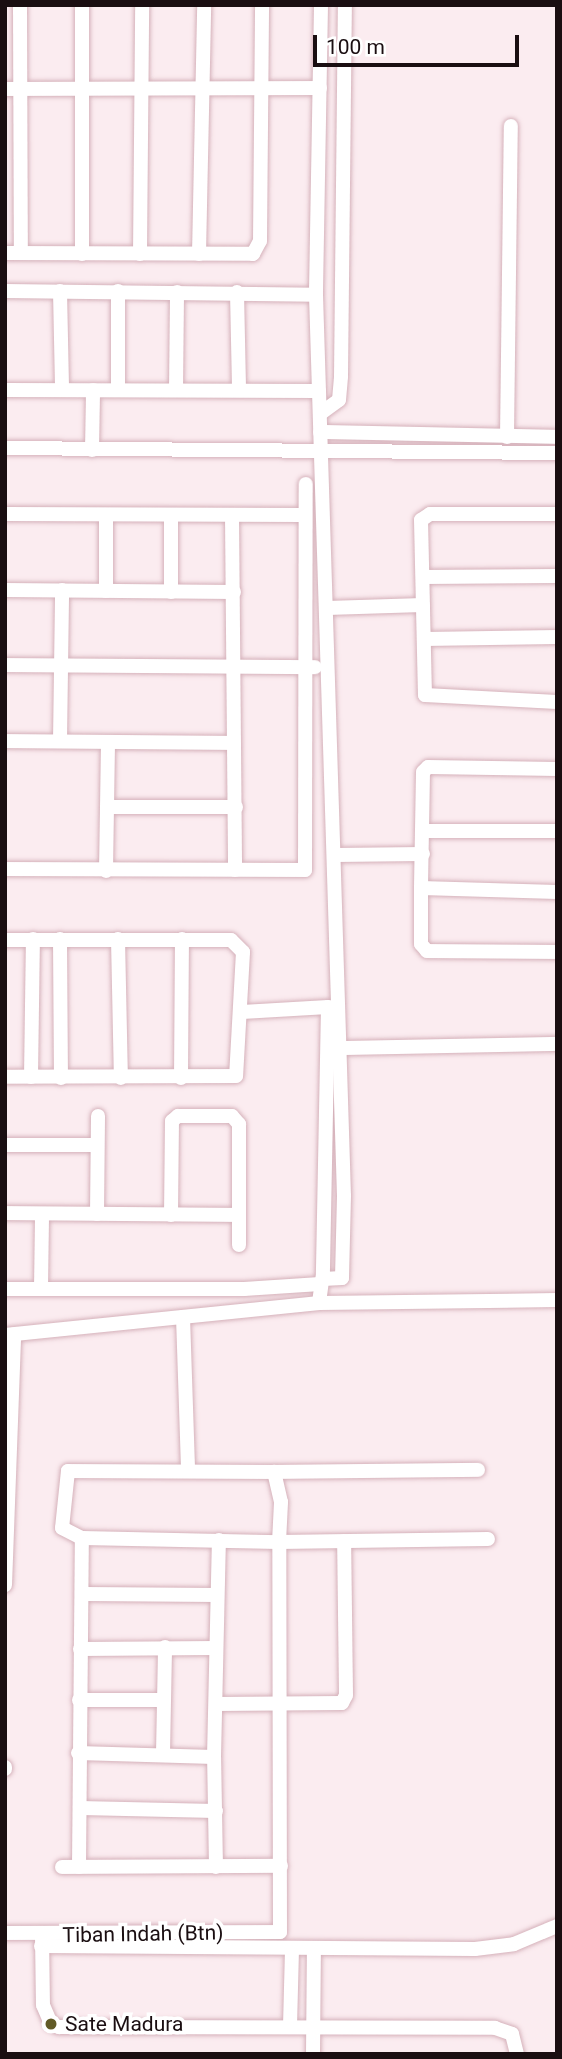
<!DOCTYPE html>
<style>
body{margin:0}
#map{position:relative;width:562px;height:2059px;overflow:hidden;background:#fbecf0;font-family:Roboto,sans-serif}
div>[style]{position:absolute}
.roads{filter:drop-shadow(0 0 2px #d5b1ba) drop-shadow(0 0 2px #d5b1ba)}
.street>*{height:14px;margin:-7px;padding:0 7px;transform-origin:7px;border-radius:7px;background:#fff}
.dots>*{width:19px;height:19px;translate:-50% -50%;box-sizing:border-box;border:4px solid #fff;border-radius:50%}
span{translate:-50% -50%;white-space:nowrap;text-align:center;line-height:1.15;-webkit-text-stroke:7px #fff;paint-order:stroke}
.street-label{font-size:21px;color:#1a0e11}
.poi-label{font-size:21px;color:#1a0e11}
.left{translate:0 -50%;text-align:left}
.frame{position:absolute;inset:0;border:7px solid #1a0e11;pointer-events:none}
.scale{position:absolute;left:313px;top:35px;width:206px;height:32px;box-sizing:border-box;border:4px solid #1a0e11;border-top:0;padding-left:9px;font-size:21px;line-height:24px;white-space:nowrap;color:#1a0e11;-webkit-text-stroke:5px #fff;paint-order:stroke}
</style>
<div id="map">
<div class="roads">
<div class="street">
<i style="left:20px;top:5px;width:248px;rotate:89.8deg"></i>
<i style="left:321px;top:5px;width:290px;rotate:91deg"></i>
<i style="left:316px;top:295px;width:901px;rotate:88.22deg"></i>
<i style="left:344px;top:1196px;width:82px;rotate:91.4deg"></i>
<i style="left:342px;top:1278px;width:19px;rotate:177deg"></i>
<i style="left:5px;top:89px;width:315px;rotate:-0.2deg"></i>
<i style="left:5px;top:253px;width:248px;rotate:0.2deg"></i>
<i style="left:253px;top:254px;width:15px;rotate:-62deg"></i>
<i style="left:260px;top:241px;width:236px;rotate:-89.5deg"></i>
<i style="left:82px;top:254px;width:249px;rotate:-90deg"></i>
<i style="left:140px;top:254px;width:249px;rotate:-89.5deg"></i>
<i style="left:199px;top:254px;width:249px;rotate:-88.8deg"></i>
<i style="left:5px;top:291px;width:311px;rotate:0.7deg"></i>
<i style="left:60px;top:291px;width:99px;rotate:88.8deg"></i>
<i style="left:118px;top:291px;width:99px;rotate:90deg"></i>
<i style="left:237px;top:292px;width:98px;rotate:88.8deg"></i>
<i style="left:5px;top:390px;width:314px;rotate:0.2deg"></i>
<i style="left:176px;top:390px;width:98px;rotate:-89.4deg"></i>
<i style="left:321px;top:413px;width:22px;rotate:-36deg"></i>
<i style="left:339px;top:400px;width:24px;rotate:-85deg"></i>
<i style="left:341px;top:376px;width:371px;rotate:-89.4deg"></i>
<i style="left:320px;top:432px;width:237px;rotate:1.2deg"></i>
<i style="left:507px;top:437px;width:311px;rotate:-89.3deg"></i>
<i style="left:5px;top:448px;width:552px;rotate:0.52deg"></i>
<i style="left:92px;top:450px;width:60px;rotate:-89deg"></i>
<i style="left:5px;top:514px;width:299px;rotate:0.2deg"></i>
<i style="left:557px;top:514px;width:127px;rotate:180deg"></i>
<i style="left:430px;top:514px;width:11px;rotate:146deg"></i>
<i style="left:421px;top:520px;width:175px;rotate:88.7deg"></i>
<i style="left:425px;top:695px;width:132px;rotate:3deg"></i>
<i style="left:106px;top:516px;width:75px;rotate:90deg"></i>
<i style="left:232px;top:516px;width:354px;rotate:89.5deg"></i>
<i style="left:423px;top:577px;width:134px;rotate:-0.4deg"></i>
<i style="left:5px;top:590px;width:229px;rotate:0.5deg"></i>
<i style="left:171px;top:592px;width:76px;rotate:-90deg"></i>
<i style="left:327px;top:608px;width:96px;rotate:-1.8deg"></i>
<i style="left:424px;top:639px;width:133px;rotate:-0.9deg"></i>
<i style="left:5px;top:665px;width:310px;rotate:0.4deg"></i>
<i style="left:5px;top:741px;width:229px;rotate:0.5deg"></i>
<i style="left:60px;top:741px;width:151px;rotate:-89.2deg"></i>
<i style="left:557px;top:769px;width:129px;rotate:-179.1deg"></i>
<i style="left:428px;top:767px;width:7px;rotate:135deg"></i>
<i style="left:423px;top:772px;width:116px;rotate:91deg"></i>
<i style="left:421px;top:888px;width:56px;rotate:90deg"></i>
<i style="left:421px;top:944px;width:9px;rotate:49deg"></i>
<i style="left:427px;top:951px;width:130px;rotate:0.4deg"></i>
<i style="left:107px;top:807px;width:129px"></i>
<i style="left:423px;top:831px;width:134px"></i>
<i style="left:335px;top:855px;width:88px;rotate:-0.7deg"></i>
<i style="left:5px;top:869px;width:300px;rotate:0.2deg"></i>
<i style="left:305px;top:870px;width:386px;rotate:-89.9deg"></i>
<i style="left:106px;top:871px;width:129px;rotate:-89.1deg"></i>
<i style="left:421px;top:888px;width:136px;rotate:1.7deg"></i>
<i style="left:60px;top:939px;width:139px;rotate:89.6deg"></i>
<i style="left:118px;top:939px;width:139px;rotate:88.8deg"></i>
<i style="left:5px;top:940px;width:226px"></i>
<i style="left:231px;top:940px;width:17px;rotate:45deg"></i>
<i style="left:243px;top:952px;width:124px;rotate:93.2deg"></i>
<i style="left:236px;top:1076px;width:231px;rotate:179.8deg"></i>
<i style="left:242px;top:1012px;width:86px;rotate:-3.3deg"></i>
<i style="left:328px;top:1007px;width:267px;rotate:91.1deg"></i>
<i style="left:323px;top:1274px;width:29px;rotate:98deg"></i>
<i style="left:339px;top:1048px;width:218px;rotate:-1.1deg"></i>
<i style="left:31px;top:1077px;width:138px;rotate:-89.2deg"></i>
<i style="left:181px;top:1078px;width:139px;rotate:-89.6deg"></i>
<i style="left:5px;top:1145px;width:92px"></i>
<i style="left:5px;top:1213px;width:234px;rotate:0.5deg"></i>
<i style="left:97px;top:1214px;width:98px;rotate:-89.4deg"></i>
<i style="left:171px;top:1215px;width:94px;rotate:-89.4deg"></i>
<i style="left:172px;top:1121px;width:8px;rotate:-40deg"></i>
<i style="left:178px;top:1116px;width:54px"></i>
<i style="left:232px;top:1116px;width:11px;rotate:49deg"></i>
<i style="left:239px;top:1124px;width:121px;rotate:90deg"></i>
<i style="left:5px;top:1289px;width:239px"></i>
<i style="left:244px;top:1289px;width:76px;rotate:-3.8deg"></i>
<i style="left:41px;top:1289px;width:75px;rotate:-89.2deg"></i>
<i style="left:183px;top:1317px;width:152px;rotate:88.1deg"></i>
<i style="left:5px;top:1335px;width:316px;rotate:-5.8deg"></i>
<i style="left:319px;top:1303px;width:238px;rotate:-0.7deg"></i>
<i style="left:274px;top:1472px;width:204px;rotate:-0.6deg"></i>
<i style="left:5px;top:1585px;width:251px;rotate:-87.9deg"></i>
<i style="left:84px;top:1594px;width:133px;rotate:0.4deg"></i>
<i style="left:80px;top:1649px;width:136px;rotate:-0.4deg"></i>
<i style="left:79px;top:1700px;width:84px"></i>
<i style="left:216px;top:1704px;width:126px;rotate:-0.5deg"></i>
<i style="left:342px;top:1703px;width:9px;rotate:-63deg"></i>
<i style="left:346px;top:1695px;width:154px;rotate:-90.7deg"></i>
<i style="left:78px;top:1753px;width:136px;rotate:1.7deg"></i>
<i style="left:163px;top:1754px;width:107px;rotate:-88.9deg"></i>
<i style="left:5px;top:1767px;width:2px;rotate:90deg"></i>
<i style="left:80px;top:1808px;width:136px;rotate:1.3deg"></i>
<i style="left:62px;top:1867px;width:219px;rotate:-0.3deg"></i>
<i style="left:79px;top:1867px;width:329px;rotate:-89.5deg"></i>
<i style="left:216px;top:1867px;width:110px;rotate:-91deg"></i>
<i style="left:214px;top:1757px;width:217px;rotate:-88.7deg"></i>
<i style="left:5px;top:1933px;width:275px;rotate:-0.2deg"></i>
<i style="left:280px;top:1932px;width:390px;rotate:-90.1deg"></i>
<i style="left:279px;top:1542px;width:40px;rotate:-87.1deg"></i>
<i style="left:281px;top:1502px;width:31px;rotate:-103deg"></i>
<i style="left:274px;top:1472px;width:206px;rotate:-179.7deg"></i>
<i style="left:68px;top:1471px;width:57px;rotate:96deg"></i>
<i style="left:62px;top:1528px;width:22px;rotate:27deg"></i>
<i style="left:82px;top:1538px;width:197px;rotate:1.2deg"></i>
<i style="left:279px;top:1542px;width:209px;rotate:-0.8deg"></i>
<i style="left:42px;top:1936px;width:69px;rotate:89.2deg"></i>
<i style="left:43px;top:2005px;width:21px;rotate:67deg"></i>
<i style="left:51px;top:2024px;width:9px;rotate:21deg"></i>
<i style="left:59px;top:2027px;width:436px;rotate:0.1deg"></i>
<i style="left:495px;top:2028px;width:18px;rotate:19deg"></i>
<i style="left:512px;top:2034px;width:21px;rotate:76deg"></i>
<i style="left:41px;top:1946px;width:434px;rotate:0.4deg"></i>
<i style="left:475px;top:1949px;width:39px;rotate:-7deg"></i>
<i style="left:514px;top:1944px;width:47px;rotate:-22.7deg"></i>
<i style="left:290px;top:2026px;width:77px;rotate:-88.5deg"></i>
<i style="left:313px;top:2054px;width:105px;rotate:-89.5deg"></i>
</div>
</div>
<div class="dots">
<i style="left:51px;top:2024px;background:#615a26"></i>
</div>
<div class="street-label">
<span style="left:143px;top:1934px;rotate:-1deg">Tiban Indah (Btn)</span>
</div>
<div class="poi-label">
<span class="left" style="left:65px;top:2024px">Sate Madura</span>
</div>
<div class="frame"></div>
<div class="scale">100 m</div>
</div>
